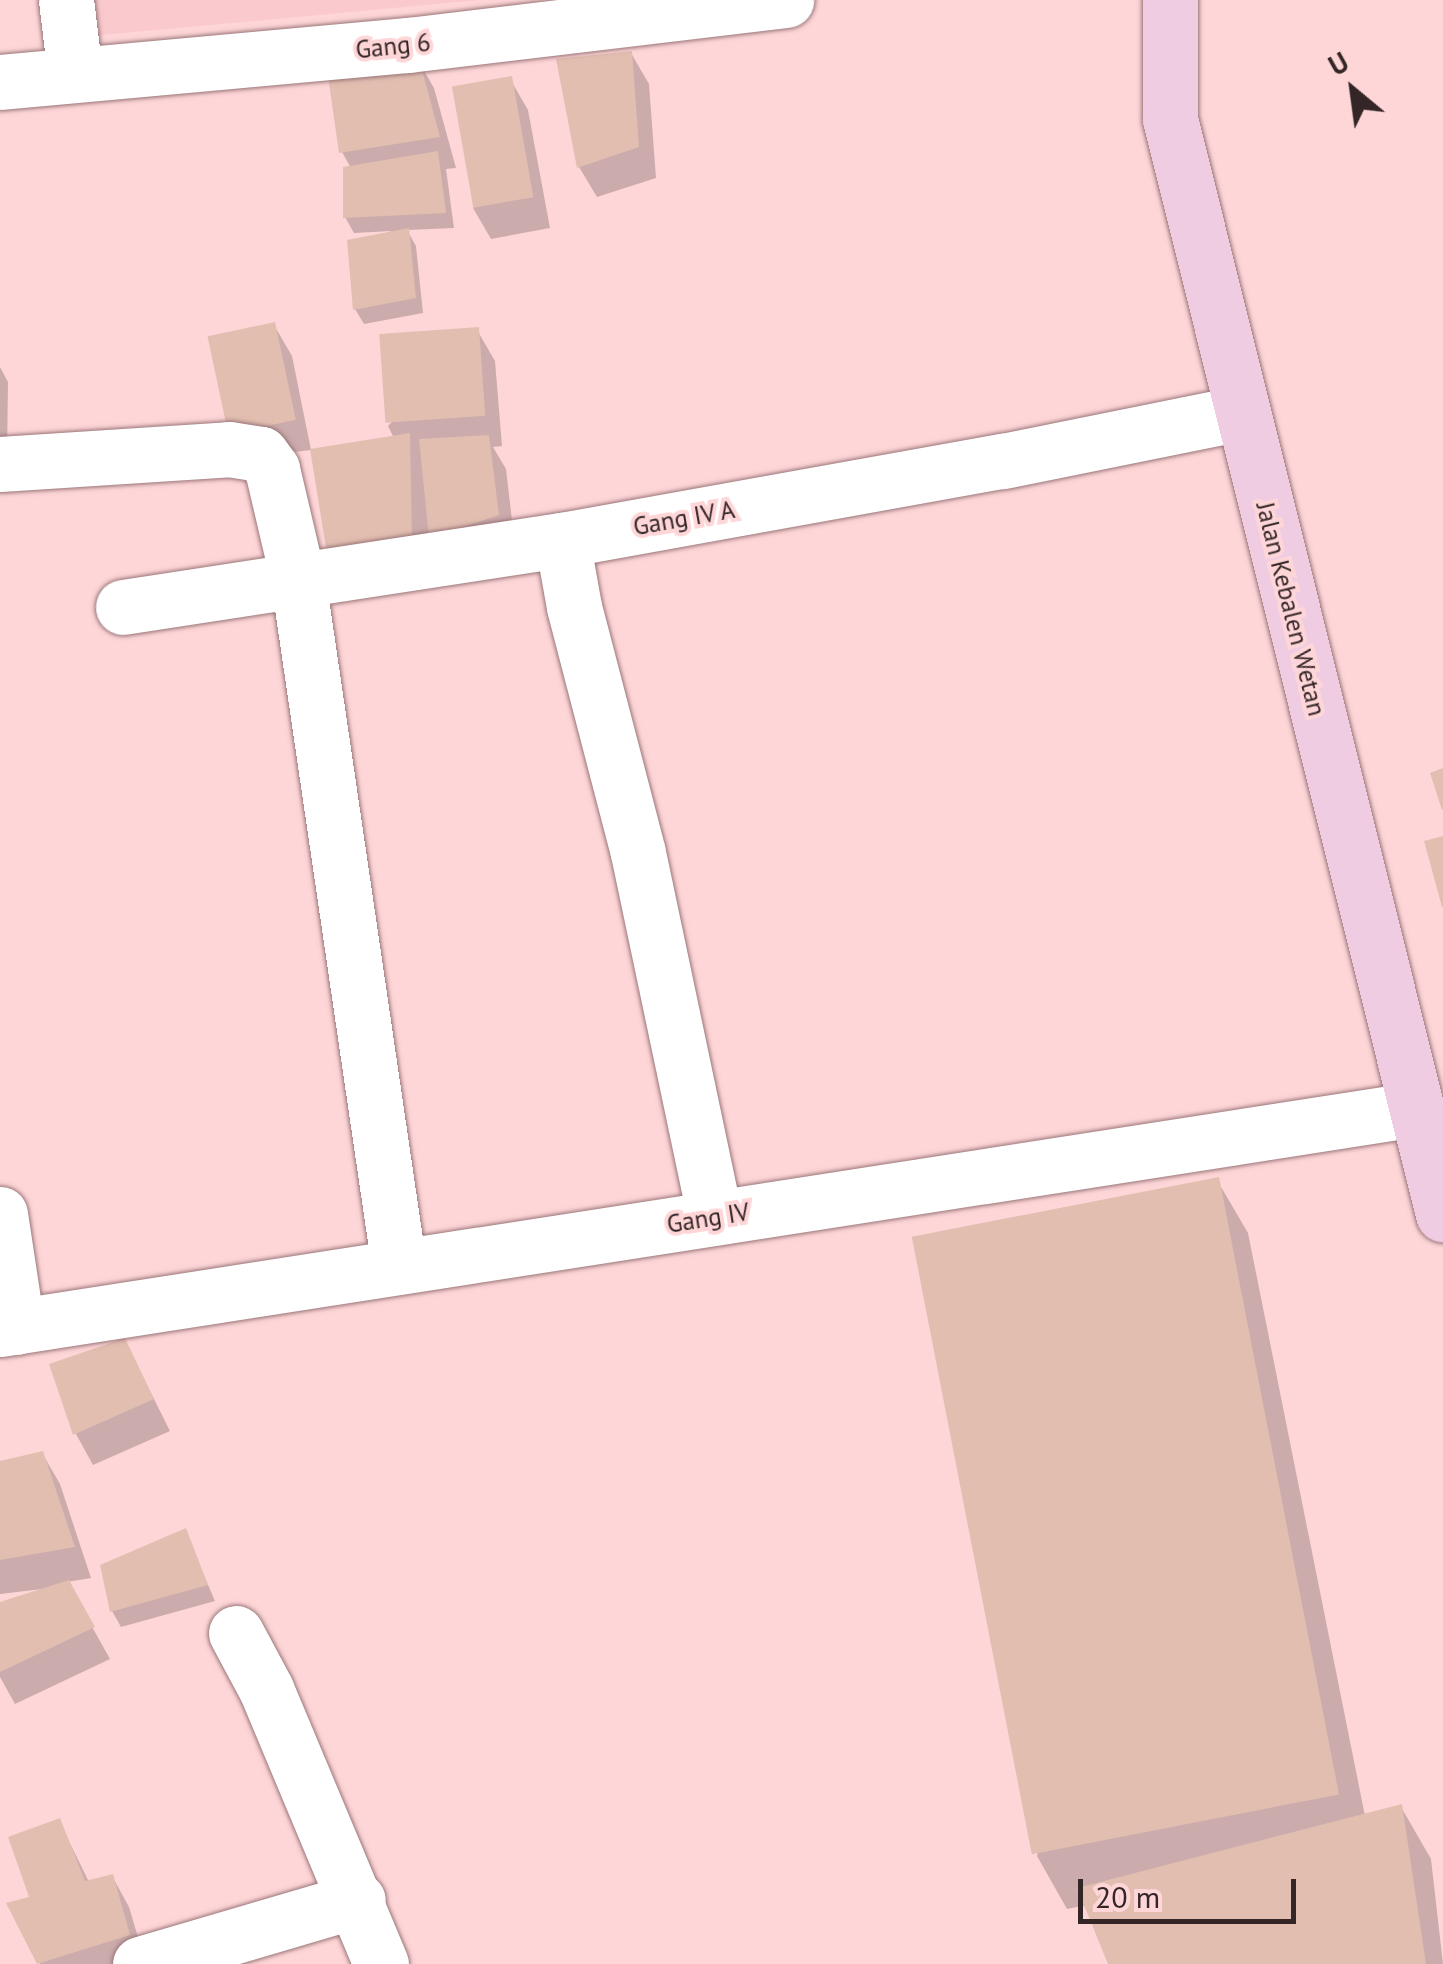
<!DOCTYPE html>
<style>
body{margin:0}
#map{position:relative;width:1443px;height:1964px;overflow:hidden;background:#fed6d8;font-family:"PT Sans",sans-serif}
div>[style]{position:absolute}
.built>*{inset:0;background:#fac9cd}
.shadow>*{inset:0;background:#0003}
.building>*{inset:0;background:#e2beb0;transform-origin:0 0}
.roads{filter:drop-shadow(0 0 2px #9a7679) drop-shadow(0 0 2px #9a7679)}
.street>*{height:55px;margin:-27.5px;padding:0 27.5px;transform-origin:27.5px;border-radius:27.5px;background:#fff}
.secondary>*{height:55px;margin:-27.5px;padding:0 27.5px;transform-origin:27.5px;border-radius:27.5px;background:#efcce2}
span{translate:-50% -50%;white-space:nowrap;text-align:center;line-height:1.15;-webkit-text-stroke:8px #fed6d8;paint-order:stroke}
.street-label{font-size:25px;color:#342526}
.north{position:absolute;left:1303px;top:40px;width:100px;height:100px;-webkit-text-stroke:8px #fed6d8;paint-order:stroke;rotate:331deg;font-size:28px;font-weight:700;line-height:40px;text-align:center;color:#342526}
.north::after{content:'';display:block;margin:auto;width:35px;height:45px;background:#342526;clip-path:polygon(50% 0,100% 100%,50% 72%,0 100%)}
.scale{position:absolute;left:1078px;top:1879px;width:218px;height:45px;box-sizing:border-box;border:5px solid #342526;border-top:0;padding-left:12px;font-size:30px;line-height:35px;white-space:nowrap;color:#342526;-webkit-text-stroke:8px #fed6d8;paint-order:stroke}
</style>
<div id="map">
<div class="built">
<i style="clip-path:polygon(77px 0,480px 0,80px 37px)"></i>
</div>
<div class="shadow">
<i style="clip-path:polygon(631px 53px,649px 84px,656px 178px,597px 197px,579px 167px)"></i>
<i style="clip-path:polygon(416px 57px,434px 88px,456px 168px,446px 169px,454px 228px,407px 230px,416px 246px,423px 313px,364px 324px,355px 309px,391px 231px,354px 233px,345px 217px,351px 168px,342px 152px)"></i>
<i style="clip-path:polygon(510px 79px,528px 110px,550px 228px,491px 239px,473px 208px)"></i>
<i style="clip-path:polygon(274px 325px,292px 356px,311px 450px,242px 458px)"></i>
<i style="clip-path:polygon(477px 330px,495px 361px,502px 446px,493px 447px,506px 469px,515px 546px,449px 568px,428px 531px,428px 570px,347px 578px,329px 547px,394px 438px,388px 426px)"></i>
<i style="clip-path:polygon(0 367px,8px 382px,7px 455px,0 457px)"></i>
<i style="clip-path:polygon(1217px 1180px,1248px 1233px,1365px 1816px,1401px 1807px,1431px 1859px,1443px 1964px,1110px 1964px,1087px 1905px,1067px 1909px,1037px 1856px)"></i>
<i style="clip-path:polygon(52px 1366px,141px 1373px,170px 1431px,93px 1465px,76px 1434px)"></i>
<i style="clip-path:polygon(42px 1453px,60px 1484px,91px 1578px,67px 1582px,110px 1659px,15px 1704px,0 1677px,0 1604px,51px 1588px,0 1594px,0 1463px)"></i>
<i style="clip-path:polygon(185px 1531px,215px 1601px,121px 1627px,112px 1611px,103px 1566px)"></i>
<i style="clip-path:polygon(59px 1821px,89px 1882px,112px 1876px,129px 1907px,146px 1964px,40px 1964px,10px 1904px,32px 1899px)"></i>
</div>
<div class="building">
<i style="clip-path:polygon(632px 51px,639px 147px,577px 168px,556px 59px)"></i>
<i style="clip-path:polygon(418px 55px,440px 137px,339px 153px,326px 62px)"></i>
<i style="left:512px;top:76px;width:123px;height:61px;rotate:80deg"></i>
<i style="clip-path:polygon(438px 151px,446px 213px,343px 218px,343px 167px)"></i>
<i style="clip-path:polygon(409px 228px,416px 298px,353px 310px,347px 240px)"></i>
<i style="left:275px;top:322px;width:100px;height:69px;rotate:78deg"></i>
<i style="left:479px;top:327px;width:89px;height:100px;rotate:86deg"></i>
<i style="clip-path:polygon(410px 433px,412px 540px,326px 548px,310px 449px)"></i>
<i style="clip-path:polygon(489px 435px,499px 515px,429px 538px,419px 439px)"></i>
<i style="clip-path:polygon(1443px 768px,1443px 809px,1442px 810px,1430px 773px)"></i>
<i style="clip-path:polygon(1443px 836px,1443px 907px,1442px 907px,1424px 841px)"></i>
<i style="left:1219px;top:1177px;width:629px;height:313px;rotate:79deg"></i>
<i style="clip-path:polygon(125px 1338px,154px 1399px,73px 1435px,49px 1364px)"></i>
<i style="clip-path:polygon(43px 1451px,75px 1547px,0 1560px,0 1461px)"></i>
<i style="clip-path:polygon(186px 1528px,208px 1585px,110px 1612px,100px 1565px)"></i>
<i style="clip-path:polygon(69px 1580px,95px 1627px,0 1672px,0 1602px)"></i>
<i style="clip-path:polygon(1402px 1804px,1426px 1964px,1108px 1964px,1077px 1888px)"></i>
<i style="clip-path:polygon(60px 1818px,85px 1881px,113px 1874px,130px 1935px,37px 1964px,6px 1903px,29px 1897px,8px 1837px)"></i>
</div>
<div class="roads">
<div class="street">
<i style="left:66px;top:0;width:75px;rotate:83.1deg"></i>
<i style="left:0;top:82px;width:410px;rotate:-5.2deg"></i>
<i style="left:408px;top:45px;width:381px;rotate:-6.8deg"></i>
<i style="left:0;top:464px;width:229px;rotate:-3.7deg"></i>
<i style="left:229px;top:449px;width:32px;rotate:9deg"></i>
<i style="left:261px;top:454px;width:19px;rotate:54deg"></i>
<i style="left:272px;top:469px;width:114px;rotate:76.8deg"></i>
<i style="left:298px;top:580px;width:694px;rotate:81.64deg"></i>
<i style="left:562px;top:540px;width:68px;rotate:79.8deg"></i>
<i style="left:574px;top:607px;width:254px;rotate:75.4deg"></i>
<i style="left:638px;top:853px;width:372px;rotate:78.1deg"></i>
<i style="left:123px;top:607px;width:444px;rotate:-8.7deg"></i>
<i style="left:562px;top:540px;width:448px;rotate:-10.2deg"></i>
<i style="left:1003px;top:461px;width:243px;rotate:-11.4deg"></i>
<i style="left:0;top:1214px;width:114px;rotate:81.4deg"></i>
<i style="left:0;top:1329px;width:1434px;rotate:-8.83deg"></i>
<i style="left:236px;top:1633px;width:64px;rotate:61.8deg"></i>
<i style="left:266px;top:1689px;width:298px;rotate:67.3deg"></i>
<i style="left:140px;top:1964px;width:227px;rotate:-16.4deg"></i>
</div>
<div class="secondary">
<i style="left:1170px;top:0;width:119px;rotate:90deg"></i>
<i style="left:1170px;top:119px;width:1129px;rotate:76deg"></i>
</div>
</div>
<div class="street-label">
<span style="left:393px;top:46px;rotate:-6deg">Gang 6</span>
<span style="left:684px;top:518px;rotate:-10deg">Gang IV A</span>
<span style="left:1291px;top:609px;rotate:76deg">Jalan Kebalen Wetan</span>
<span style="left:708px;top:1218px;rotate:-9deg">Gang IV</span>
</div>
<div class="north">U</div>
<div class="scale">20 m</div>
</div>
